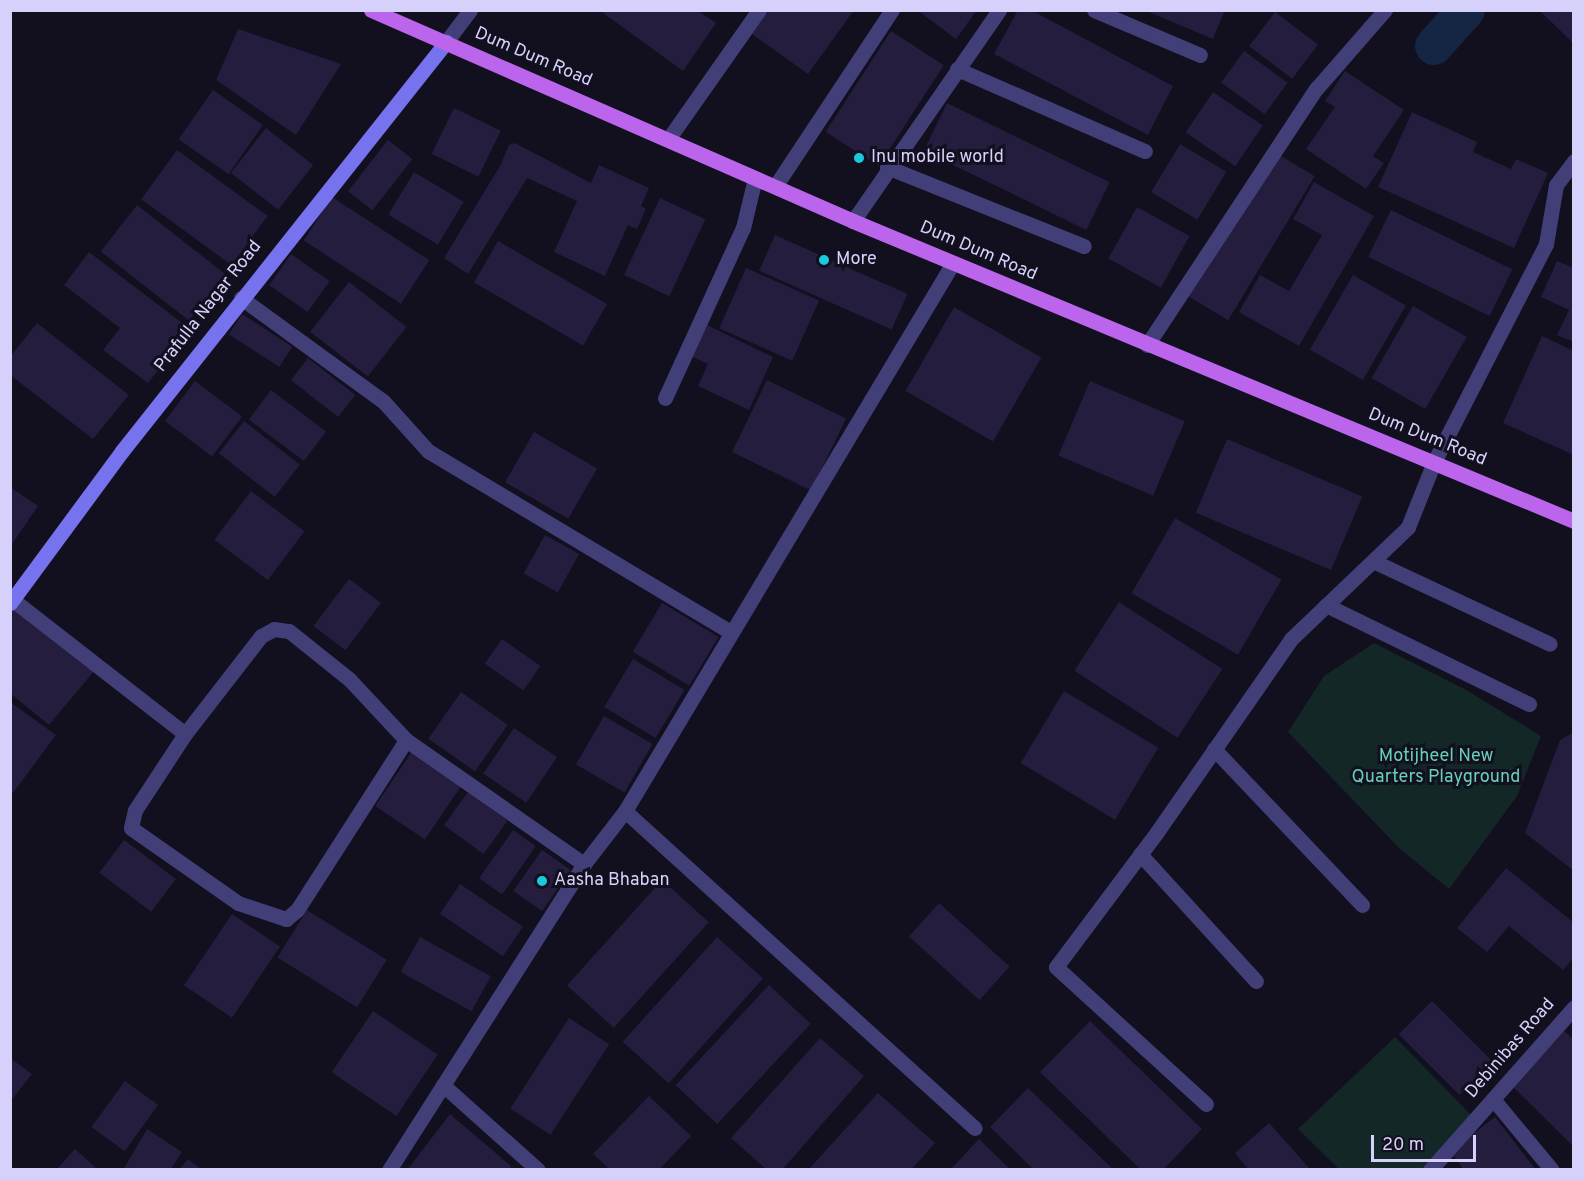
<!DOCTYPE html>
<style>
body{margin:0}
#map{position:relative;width:1584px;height:1180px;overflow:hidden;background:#120f1e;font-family:Overpass,sans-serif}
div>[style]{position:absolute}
.green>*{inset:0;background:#132727}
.canal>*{height:38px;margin:-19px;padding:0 19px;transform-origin:19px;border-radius:19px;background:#142643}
.building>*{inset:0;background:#241d3d;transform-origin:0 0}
.lane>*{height:15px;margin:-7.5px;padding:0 7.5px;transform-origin:7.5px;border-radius:7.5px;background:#423f78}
.street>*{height:15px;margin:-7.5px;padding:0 7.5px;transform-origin:7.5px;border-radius:7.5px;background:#423f78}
.secondary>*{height:15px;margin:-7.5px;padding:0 7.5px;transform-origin:7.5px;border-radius:7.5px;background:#7773ef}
.primary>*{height:15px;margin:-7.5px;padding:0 7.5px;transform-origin:7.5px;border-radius:7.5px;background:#bb65ed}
.dots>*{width:16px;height:16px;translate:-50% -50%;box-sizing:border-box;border:3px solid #120f1e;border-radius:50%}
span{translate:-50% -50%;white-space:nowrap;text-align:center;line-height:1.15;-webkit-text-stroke:6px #120f1e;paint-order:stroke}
.street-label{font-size:18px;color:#d6d1fa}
.poi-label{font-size:18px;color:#d6d1fa}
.left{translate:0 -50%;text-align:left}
.park-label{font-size:18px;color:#66d1b7}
.frame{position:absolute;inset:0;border:12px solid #d6d1fa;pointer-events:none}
.scale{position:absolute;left:1371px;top:1135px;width:105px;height:27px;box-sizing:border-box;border:3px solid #d6d1fa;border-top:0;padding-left:8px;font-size:18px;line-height:21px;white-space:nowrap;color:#d6d1fa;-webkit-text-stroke:4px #120f1e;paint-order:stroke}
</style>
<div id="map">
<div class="green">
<i style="clip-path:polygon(1374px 643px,1468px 691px,1541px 736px,1517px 796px,1449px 889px,1398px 847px,1288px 732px,1324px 676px)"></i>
<i style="clip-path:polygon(1395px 1037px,1475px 1119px,1430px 1169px,1339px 1169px,1298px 1129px)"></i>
</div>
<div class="canal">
<i style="left:1434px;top:46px;width:48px;rotate:-48.4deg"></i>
</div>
<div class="building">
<i style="clip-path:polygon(599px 10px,697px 10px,716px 23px,683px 71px)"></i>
<i style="clip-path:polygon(768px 10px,854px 10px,808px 74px,752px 34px)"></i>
<i style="clip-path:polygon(917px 10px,977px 10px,956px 39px)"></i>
<i style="clip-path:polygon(1018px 10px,1031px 10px,1173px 86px,1148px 135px,994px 54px)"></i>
<i style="clip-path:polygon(1144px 10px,1225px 10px,1213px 39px)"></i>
<i style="clip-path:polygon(1539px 10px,1574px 10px,1574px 44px)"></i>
<i style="left:1275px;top:12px;width:54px;height:43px;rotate:37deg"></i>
<i style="clip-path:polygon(238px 29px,341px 64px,296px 135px,216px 80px)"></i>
<i style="left:891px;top:31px;width:63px;height:120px;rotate:33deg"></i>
<i style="left:1244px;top:51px;width:54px;height:39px;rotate:36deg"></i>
<i style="clip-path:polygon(1345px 71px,1404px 110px,1373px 156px,1384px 163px,1366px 189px,1306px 149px,1335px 107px,1325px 101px)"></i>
<i style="left:213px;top:90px;width:61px;height:60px;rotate:35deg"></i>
<i style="left:1213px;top:92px;width:60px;height:49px;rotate:34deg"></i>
<i style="left:947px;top:103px;width:181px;height:53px;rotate:26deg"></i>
<i style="left:454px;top:108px;width:52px;height:51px;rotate:26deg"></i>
<i style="clip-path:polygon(1412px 112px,1477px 142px,1473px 152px,1511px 169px,1516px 159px,1548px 173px,1514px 248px,1378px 187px)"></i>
<i style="left:266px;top:128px;width:60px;height:57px;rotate:38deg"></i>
<i style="left:388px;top:140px;width:31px;height:65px;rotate:38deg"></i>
<i style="clip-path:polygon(515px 143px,591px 183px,599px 165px,649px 188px,641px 206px,646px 209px,637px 229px,628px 225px,605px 276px,554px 252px,577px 201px,527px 178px,468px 274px,444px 258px,500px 166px,509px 145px)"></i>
<i style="left:1180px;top:144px;width:54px;height:56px;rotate:31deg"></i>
<i style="left:177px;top:150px;width:112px;height:61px;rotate:36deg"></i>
<i style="left:1271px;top:150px;width:51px;height:168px;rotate:31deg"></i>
<i style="left:414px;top:172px;width:58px;height:50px;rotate:31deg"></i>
<i style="clip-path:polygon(1314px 182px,1374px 216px,1299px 346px,1239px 312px,1260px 275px,1289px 291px,1322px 235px,1293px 219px)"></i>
<i style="left:332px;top:197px;width:116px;height:52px;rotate:33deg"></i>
<i style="left:660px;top:198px;width:50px;height:85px;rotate:25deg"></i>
<i style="left:137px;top:205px;width:112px;height:59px;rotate:38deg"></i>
<i style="left:1137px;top:207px;width:60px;height:59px;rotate:29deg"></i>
<i style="left:1391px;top:210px;width:135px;height:52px;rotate:26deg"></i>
<i style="left:775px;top:235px;width:145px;height:39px;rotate:24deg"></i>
<i style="left:498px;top:241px;width:126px;height:48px;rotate:30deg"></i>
<i style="clip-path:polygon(89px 252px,190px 329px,148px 383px,103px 350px,120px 328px,64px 285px)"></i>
<i style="left:291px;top:254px;width:47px;height:38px;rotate:35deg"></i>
<i style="clip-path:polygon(1557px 261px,1574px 268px,1574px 342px,1557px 335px,1569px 310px,1541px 297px)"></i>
<i style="left:746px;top:268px;width:80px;height:66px;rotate:24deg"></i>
<i style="left:1353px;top:275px;width:61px;height:86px;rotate:30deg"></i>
<i style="left:349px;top:282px;width:73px;height:63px;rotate:38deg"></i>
<i style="left:1413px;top:306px;width:62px;height:83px;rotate:30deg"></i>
<i style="left:954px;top:307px;width:101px;height:97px;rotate:30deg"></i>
<i style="left:242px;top:314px;width:60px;height:24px;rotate:33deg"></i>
<i style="clip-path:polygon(37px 323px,129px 395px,93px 439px,10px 375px,10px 357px)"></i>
<i style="clip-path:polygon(705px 324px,773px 357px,749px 410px,698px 386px,708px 364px,691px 356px)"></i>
<i style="clip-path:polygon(1542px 336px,1574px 351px,1574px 455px,1503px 423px)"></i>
<i style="left:308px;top:358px;width:60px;height:28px;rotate:38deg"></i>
<i style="left:767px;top:380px;width:88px;height:80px;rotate:26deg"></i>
<i style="left:195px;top:381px;width:59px;height:50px;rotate:37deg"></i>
<i style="left:1090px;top:381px;width:103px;height:81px;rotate:23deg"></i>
<i style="left:271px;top:390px;width:69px;height:37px;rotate:37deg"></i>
<i style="left:244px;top:421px;width:71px;height:41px;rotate:38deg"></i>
<i style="left:534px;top:432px;width:73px;height:58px;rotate:30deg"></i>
<i style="left:1227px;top:439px;width:147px;height:80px;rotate:23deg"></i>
<i style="clip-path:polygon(10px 487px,38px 506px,10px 547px)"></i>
<i style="left:251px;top:491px;width:67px;height:61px;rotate:37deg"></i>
<i style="left:1175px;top:518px;width:123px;height:87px;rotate:30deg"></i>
<i style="left:545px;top:535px;width:39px;height:44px;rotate:29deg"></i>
<i style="left:349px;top:579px;width:40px;height:59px;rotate:37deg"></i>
<i style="left:1119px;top:602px;width:123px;height:82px;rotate:33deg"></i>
<i style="left:662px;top:603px;width:66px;height:57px;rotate:31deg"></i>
<i style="clip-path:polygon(10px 607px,95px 670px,49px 725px,10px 693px)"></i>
<i style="left:502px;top:639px;width:47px;height:30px;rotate:35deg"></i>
<i style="left:633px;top:659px;width:60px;height:56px;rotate:31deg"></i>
<i style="left:1064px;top:691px;width:110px;height:84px;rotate:31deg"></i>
<i style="left:461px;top:692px;width:57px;height:57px;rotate:35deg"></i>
<i style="clip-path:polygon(10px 702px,56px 735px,13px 793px,10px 791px)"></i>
<i style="left:604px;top:716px;width:56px;height:56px;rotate:30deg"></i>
<i style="left:514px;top:728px;width:52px;height:55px;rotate:34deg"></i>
<i style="clip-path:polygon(1574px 732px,1574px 871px,1525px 833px,1560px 740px)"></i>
<i style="left:411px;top:753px;width:60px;height:64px;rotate:34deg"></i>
<i style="left:468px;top:792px;width:49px;height:41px;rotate:36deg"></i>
<i style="left:513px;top:830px;width:28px;height:59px;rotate:35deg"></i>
<i style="left:124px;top:840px;width:65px;height:41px;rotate:37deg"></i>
<i style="left:542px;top:850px;width:35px;height:50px;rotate:35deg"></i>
<i style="clip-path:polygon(1506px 868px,1574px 923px,1574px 957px,1563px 970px,1509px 926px,1487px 952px,1457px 928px)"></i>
<i style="left:662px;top:880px;width:63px;height:142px;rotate:42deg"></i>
<i style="left:460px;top:884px;width:76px;height:36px;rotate:34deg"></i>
<i style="left:939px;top:903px;width:95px;height:45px;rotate:42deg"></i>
<i style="left:307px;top:910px;width:94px;height:56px;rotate:32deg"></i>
<i style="left:232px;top:914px;width:58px;height:86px;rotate:34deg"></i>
<i style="left:420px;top:937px;width:81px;height:40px;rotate:29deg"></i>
<i style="left:717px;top:937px;width:62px;height:141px;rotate:42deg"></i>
<i style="left:769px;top:985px;width:57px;height:137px;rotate:43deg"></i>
<i style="left:1432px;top:1001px;width:86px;height:47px;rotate:45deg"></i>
<i style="left:373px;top:1011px;width:78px;height:74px;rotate:34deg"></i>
<i style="left:569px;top:1018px;width:48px;height:108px;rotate:33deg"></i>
<i style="clip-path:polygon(1090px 1021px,1202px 1129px,1163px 1170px,1141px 1170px,1040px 1072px)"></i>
<i style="clip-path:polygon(1564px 1031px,1574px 1040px,1574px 1147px,1513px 1087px)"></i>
<i style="clip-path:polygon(820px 1038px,864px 1076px,782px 1170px,767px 1170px,731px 1138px)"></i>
<i style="clip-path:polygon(10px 1058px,32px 1074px,10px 1102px)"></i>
<i style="left:125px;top:1081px;width:41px;height:57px;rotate:36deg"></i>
<i style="clip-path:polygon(1028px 1088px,1114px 1170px,1034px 1170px,990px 1127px)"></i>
<i style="clip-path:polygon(878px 1093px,935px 1143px,911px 1170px,808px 1170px)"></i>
<i style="clip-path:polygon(649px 1096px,691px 1136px,659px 1170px,610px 1170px,593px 1154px)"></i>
<i style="clip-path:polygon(450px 1114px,511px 1166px,509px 1170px,407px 1170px)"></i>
<i style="clip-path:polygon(1495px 1117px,1536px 1170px,1464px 1170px,1450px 1151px)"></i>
<i style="clip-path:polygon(1269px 1123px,1311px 1170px,1249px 1170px,1235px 1153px)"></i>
<i style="clip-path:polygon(147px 1129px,182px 1152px,170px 1170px,123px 1170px)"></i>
<i style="clip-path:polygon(979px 1139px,1011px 1170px,950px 1170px)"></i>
<i style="clip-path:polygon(75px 1149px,98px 1170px,56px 1170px)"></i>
<i style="clip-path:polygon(188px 1159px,202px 1170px,179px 1170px)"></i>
</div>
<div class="lane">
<i style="left:1373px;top:561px;width:195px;rotate:25.1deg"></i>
<i style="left:1326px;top:605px;width:226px;rotate:26deg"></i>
<i style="left:1214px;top:749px;width:215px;rotate:46.5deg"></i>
<i style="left:1140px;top:854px;width:172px;rotate:47.6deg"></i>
<i style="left:1206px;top:1104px;width:203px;rotate:-137.6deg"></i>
<i style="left:1056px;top:967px;width:169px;rotate:-53.2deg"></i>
<i style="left:1157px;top:832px;width:235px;rotate:-55.2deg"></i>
<i style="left:1291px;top:639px;width:162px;rotate:-43.7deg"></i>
<i style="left:1408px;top:527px;width:70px;rotate:-68.2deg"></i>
</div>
<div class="street">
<i style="left:1094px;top:10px;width:115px;rotate:23deg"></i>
<i style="left:446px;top:42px;width:40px;rotate:-53deg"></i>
<i style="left:957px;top:69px;width:205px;rotate:23.6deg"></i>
<i style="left:669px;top:138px;width:156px;rotate:-54.9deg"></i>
<i style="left:887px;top:167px;width:212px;rotate:21.9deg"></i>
<i style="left:776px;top:185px;width:210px;rotate:-56.5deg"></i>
<i style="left:853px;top:221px;width:257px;rotate:-55.3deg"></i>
<i style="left:241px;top:298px;width:175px;rotate:36deg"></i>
<i style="left:383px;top:401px;width:67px;rotate:48deg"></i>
<i style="left:428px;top:451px;width:352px;rotate:30.9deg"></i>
<i style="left:1147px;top:345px;width:307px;rotate:-56.6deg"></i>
<i style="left:1316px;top:89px;width:105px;rotate:-48.9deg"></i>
<i style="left:665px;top:398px;width:187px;rotate:-65.4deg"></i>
<i style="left:743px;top:228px;width:51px;rotate:-76.5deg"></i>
<i style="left:1434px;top:462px;width:245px;rotate:-62.8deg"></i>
<i style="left:1546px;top:244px;width:60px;rotate:-80.4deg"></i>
<i style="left:1556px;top:185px;width:30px;rotate:-53deg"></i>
<i style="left:13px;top:600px;width:218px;rotate:37.9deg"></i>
<i style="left:185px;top:734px;width:124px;rotate:-52.2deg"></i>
<i style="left:261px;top:636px;width:15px;rotate:-28deg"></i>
<i style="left:274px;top:629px;width:15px;rotate:8deg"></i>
<i style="left:289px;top:631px;width:77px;rotate:38.7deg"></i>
<i style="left:349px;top:679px;width:83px;rotate:46.9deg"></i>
<i style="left:406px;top:740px;width:217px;rotate:34.9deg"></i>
<i style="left:185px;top:734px;width:91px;rotate:123.3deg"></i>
<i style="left:135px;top:810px;width:18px;rotate:103deg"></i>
<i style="left:131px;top:828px;width:131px;rotate:35deg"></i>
<i style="left:238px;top:903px;width:51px;rotate:18.4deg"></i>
<i style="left:286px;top:919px;width:14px;rotate:-39deg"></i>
<i style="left:297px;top:910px;width:202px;rotate:-57.3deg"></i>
<i style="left:625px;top:811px;width:472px;rotate:42.2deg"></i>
<i style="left:443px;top:1085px;width:127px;rotate:41.8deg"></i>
<i style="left:1493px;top:1099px;width:92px;rotate:50.3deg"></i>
<i style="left:389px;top:1170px;width:363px;rotate:-57.5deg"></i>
<i style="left:584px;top:864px;width:67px;rotate:-52.3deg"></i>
<i style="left:625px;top:811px;width:639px;rotate:-59.1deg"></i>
<i style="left:1430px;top:1170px;width:217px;rotate:-48.5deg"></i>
</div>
<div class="secondary">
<i style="left:10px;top:603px;width:189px;rotate:-53.6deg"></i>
<i style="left:122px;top:451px;width:522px;rotate:-51.61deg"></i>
</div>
<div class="primary">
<i style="left:371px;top:10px;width:526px;rotate:23.64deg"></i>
<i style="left:853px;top:221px;width:781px;rotate:22.59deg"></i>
</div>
<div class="dots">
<i style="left:859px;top:158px;background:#1ac9dd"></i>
<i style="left:824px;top:260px;background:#1ac9dd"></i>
<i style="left:542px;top:881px;background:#1ac9dd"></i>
</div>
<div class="street-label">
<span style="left:533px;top:58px;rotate:23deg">Dum Dum Road</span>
<span style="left:978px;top:252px;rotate:23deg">Dum Dum Road</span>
<span style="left:209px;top:307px;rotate:-52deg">Prafulla Nagar Road</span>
<span style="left:1427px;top:438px;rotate:22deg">Dum Dum Road</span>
<span style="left:1511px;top:1049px;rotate:-49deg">Debinibas Road</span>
</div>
<div class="poi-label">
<span class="left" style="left:871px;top:158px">Inu mobile world</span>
<span class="left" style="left:836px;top:260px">More</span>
<span class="left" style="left:554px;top:881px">Aasha Bhaban</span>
</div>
<div class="park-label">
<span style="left:1436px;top:768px">Motijheel New<br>Quarters Playground</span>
</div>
<div class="frame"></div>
<div class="scale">20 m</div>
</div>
